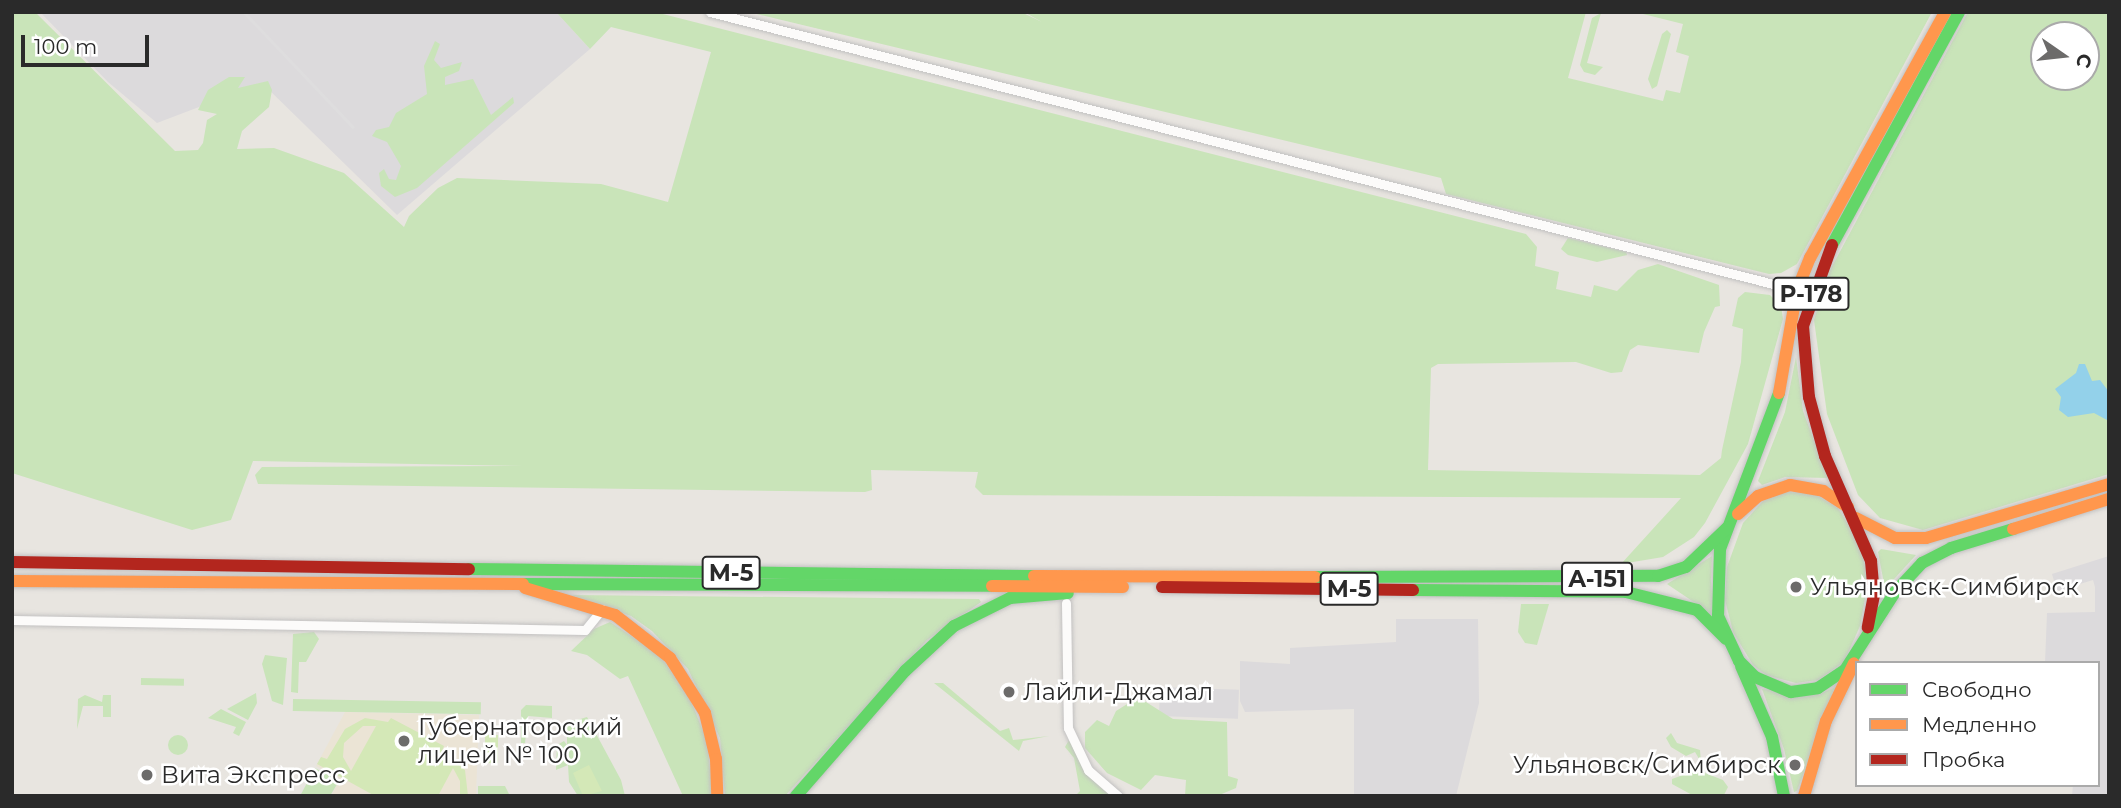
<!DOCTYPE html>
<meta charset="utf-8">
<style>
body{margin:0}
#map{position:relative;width:2121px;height:808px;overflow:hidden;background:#e8e5e0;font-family:Montserrat,sans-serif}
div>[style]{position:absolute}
.industrial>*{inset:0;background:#dcdadc;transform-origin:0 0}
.education>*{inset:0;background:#ebe4d5}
.green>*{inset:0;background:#c9e4b9;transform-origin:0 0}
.round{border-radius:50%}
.pitch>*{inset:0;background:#d4e8b7;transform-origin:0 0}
.water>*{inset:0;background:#93d1ea}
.roads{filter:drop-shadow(0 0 2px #c2c1c1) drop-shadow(0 0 2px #c2c1c1)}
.street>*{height:9px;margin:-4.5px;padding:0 4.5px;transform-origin:4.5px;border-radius:4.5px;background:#fcfbfa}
.fast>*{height:12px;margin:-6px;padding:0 6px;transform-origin:6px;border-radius:6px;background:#63d668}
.slow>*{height:12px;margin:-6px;padding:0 6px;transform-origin:6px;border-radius:6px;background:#ff974d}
.jam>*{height:12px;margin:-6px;padding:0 6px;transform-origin:6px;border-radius:6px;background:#b3261e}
.rail>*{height:2.5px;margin:-1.25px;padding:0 1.25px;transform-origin:1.25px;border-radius:1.25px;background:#deddde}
.dots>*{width:19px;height:19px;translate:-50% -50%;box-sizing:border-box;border:4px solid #fff;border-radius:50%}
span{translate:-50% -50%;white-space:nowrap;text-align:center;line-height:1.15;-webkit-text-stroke:5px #fff;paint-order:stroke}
.shield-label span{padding:2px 5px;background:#fff;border:2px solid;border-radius:5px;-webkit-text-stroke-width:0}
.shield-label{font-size:23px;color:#2a2a2a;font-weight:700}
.poi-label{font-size:24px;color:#2a2a2a}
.left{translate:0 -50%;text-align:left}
.right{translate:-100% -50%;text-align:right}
.frame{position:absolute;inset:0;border:14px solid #2a2a2a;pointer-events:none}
.legend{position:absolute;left:1855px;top:661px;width:245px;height:126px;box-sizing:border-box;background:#fff;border:2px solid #aaa;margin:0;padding:9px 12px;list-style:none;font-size:21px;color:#2a2a2a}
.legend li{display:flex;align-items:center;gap:14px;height:35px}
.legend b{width:35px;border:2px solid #aaa}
.north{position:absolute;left:2030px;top:21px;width:70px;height:70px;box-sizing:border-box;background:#fff;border:2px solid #aaa;border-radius:50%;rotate:104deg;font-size:19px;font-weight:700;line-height:28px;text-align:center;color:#2a2a2a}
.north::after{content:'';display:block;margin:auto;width:24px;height:32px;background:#6c6b6a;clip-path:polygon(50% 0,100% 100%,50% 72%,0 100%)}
.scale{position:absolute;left:21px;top:35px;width:128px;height:32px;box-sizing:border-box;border:4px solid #2a2a2a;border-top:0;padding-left:9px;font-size:21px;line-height:24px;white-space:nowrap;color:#2a2a2a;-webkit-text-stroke:5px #fff;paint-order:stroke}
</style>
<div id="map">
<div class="industrial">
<i style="clip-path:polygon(40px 12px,556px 12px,590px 49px,397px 215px,262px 83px,157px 123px,108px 82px)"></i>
<i style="clip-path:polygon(2109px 556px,2109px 796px,2072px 796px,2073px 785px,2098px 785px,2098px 663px,2045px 663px,2047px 613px,2095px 612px,2095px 587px,2093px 580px,2057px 591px,2052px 574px)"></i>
<i style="clip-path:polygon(1396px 619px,1478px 619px,1479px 703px,1456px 796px,1354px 796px,1354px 709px,1245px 712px,1240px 701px,1240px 661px,1290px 664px,1290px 648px,1396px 642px)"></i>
<i style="left:1160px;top:687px;width:79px;height:29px;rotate:2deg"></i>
</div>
<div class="education">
<i style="clip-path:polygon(345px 712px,479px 715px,476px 796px,331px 796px,340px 779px,316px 766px)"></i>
</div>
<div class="green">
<i style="clip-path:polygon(12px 12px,35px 12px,175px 151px,198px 150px,203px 143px,207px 120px,217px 114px,198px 110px,208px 90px,229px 77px,245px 77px,238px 88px,268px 81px,272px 90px,269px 107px,242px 131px,237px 149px,274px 148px,344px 173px,404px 227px,409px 216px,438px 188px,457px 178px,601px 184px,668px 202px,711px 52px,611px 27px,590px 49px,556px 12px,655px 12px,1526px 234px,1537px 247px,1535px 266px,1559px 272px,1556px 289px,1591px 297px,1594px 285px,1617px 291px,1638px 270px,1658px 264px,1719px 285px,1720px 306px,1715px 307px,1704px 332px,1699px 353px,1638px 345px,1630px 350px,1622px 372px,1611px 373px,1576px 362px,1438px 364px,1431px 368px,1428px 470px,1700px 475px,1721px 458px,1722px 450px,1741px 362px,1743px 329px,1732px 326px,1738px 298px,1745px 292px,1770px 295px,1781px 306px,1783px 319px,1748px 444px,1705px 523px,1694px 537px,1663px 557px,1621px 564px,1681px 498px,983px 495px,975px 487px,978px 472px,871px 470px,872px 490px,865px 492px,258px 484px,255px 475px,262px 467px,524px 466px,253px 461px,231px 520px,192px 530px,12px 473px)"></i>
<i style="clip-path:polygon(748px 12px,1021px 12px,1042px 22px,1024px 12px,1586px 12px,1568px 78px,1663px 101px,1666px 90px,1680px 93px,1689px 56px,1676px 52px,1683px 24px,1635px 12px,1932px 12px,1797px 264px,1781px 273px,1769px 274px,1446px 194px,1441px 178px)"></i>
<i style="clip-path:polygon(evenodd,1968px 12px,2109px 12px,2109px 474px,1923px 530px,1880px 518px,1858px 495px,1827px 414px,1814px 320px,1828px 274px,1968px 12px,2044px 35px,2086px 35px,2086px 77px,2044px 77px,2044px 35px)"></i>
<i style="clip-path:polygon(1601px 13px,1587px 63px,1603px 67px,1595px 75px,1584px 72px,1580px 65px,1592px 18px)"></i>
<i style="clip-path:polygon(1667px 30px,1671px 34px,1657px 86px,1652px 89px,1648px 79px,1662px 34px)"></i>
<i style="clip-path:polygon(435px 41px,440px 44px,434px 60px,441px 68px,462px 62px,459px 71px,445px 77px,445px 85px,473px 79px,491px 115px,513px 97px,514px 103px,417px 188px,395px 197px,381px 186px,379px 173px,384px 169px,389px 179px,396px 180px,401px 166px,387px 142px,372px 136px,376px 130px,389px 127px,396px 113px,427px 94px,424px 66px)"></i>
<i style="clip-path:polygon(1568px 238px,1626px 252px,1627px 255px,1597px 262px,1568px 255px,1561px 249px)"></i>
<i style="clip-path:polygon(1796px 357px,1803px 411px,1828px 478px,1785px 477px,1762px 485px,1758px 481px,1785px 412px)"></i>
<i style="clip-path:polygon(1786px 492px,1813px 493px,1838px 508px,1861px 546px,1868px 582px,1860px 626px,1844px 662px,1818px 680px,1796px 683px,1766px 675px,1753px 665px,1733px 632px,1725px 600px,1727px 567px,1743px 523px,1763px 501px)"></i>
<i style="clip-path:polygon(1881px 549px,1916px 555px,1885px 589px,1878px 552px)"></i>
<i style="clip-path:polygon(1712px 556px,1711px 581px,1713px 615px,1667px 584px)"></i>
<i style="clip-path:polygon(571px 595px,979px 599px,981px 602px,927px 640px,785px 796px,725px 796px,720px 738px,688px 669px,652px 631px,631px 616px)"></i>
<i style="clip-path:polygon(1521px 604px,1549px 604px,1537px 645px,1525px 643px,1518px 632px)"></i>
<i style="clip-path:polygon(610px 622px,660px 655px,691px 701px,707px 741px,713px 796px,683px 796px,628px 676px,620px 679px,587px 655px,571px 651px,594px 629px)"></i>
<i style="clip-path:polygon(314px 632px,319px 639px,306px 662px,299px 662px,298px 693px,291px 692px,293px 634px)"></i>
<i style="clip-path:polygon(265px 655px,287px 658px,283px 705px,272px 701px,262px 664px)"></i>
<i style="left:141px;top:678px;width:43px;height:7px;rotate:1deg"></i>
<i style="clip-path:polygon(934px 683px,943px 683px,1000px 731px,1009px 728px,1013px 740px,1049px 736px,1023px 741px,1019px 751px)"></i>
<i style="clip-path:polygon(1836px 687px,1797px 791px,1794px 792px,1784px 749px,1762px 689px,1819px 694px)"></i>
<i style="clip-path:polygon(256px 693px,257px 703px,248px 720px,227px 709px)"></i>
<i style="clip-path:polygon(85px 695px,102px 702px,103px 695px,111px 695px,111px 717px,103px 717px,103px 706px,83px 706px,77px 729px,78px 699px)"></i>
<i style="left:293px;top:699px;width:188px;height:12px;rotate:1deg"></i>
<i style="clip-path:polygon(1132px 701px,1146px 702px,1173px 719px,1227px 722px,1228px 776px,1238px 779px,1236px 788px,1217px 796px,1185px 796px,1186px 780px,1155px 775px,1141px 790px,1107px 773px,1085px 748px,1085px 732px,1097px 720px,1109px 726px,1116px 711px)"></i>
<i style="clip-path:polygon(526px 705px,552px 706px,552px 718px,528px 716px,525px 743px,521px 743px,521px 710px)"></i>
<i style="clip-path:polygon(221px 709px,246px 722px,239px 736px,233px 733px,236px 727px,208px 718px)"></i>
<i style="clip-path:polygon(587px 717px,621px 780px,625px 796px,578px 796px,569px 782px,568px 765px,556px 770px,557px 745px,564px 741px,567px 745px,567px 723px)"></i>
<i style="clip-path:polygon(1671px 733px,1677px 743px,1700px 750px,1701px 762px,1695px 752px,1686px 756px,1671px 747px,1666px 738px)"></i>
<i class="round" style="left:168px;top:735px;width:20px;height:20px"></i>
<i style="clip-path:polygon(1069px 740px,1090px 776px,1112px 796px,1075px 796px,1080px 791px,1074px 758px,1065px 747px)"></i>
<i style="clip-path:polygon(315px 768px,339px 781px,330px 796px,300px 796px)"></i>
<i style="clip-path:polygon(1697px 770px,1723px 780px,1728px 787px,1724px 795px,1694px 796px,1672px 784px,1672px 779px)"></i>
<i style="clip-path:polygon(478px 786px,505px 786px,510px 796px,478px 796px)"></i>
</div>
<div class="pitch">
<i style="clip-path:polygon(evenodd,365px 718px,388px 722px,391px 718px,444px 746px,442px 751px,465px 770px,468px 796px,460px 796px,460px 781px,453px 768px,438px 796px,375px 796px,317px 764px,321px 757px,327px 759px,345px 729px,365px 718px,363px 726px,376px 726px,351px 771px,343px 757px,344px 743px,363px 726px)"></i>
<i style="left:485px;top:735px;width:13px;height:28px"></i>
<i style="clip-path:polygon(589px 765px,602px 791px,583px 796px,573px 773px)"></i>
</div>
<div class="water">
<i style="clip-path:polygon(2079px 364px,2085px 364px,2092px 381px,2100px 380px,2109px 392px,2107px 420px,2094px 413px,2068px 417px,2059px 410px,2061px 397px,2055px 389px,2076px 373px)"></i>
</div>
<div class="roads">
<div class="street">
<i style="left:710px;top:12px;width:1122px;rotate:14.35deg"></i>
<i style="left:1066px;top:603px;width:125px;rotate:89.1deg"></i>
<i style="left:1068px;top:728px;width:47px;rotate:64.5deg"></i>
<i style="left:1088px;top:770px;width:40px;rotate:41deg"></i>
<i style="left:12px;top:620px;width:573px;rotate:1deg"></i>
<i style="left:585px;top:630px;width:27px;rotate:-51deg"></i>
</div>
<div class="fast">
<i style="left:1832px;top:245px;width:265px;rotate:-61.4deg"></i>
<i style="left:1779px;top:393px;width:167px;rotate:110.7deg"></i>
<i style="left:1720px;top:549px;width:67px;rotate:91.7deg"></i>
<i style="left:1718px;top:616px;width:50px;rotate:65deg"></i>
<i style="left:1739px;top:661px;width:23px;rotate:45deg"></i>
<i style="left:1755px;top:677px;width:39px;rotate:23deg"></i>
<i style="left:1791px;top:692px;width:27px;rotate:-8deg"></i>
<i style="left:1818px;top:688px;width:32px;rotate:-34deg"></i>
<i style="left:1845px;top:670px;width:93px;rotate:-57.3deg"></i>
<i style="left:1895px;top:592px;width:40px;rotate:-47deg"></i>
<i style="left:1922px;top:563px;width:33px;rotate:-27deg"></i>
<i style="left:1951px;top:548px;width:65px;rotate:-17deg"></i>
<i style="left:469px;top:569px;width:565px;rotate:0.71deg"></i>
<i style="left:1315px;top:577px;width:343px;rotate:-0.2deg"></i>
<i style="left:1658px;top:576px;width:29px;rotate:-18deg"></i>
<i style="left:1686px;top:567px;width:57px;rotate:-43.6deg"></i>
<i style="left:523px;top:584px;width:469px;rotate:0.2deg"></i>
<i style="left:1413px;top:590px;width:213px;rotate:0.5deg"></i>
<i style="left:1626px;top:592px;width:73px;rotate:14.2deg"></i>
<i style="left:1697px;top:610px;width:41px;rotate:45deg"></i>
<i style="left:1741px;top:666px;width:77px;rotate:66.4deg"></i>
<i style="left:1772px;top:737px;width:60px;rotate:78.5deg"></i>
<i style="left:796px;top:796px;width:166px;rotate:-48.9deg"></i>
<i style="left:905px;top:671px;width:67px;rotate:-42.6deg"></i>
<i style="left:954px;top:626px;width:63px;rotate:-26.6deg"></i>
<i style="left:1010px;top:598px;width:58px;rotate:-4.9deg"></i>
</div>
<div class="slow">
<i style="left:1779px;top:393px;width:105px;rotate:-80.1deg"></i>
<i style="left:1797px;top:290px;width:35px;rotate:-68deg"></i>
<i style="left:1810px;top:258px;width:281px;rotate:-61.2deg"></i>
<i style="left:1738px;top:514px;width:27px;rotate:-42deg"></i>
<i style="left:1758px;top:496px;width:34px;rotate:-19deg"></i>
<i style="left:1790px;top:485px;width:34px;rotate:10deg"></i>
<i style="left:1823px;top:491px;width:30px;rotate:33deg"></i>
<i style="left:1856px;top:518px;width:44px;rotate:27.1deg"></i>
<i style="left:1895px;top:538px;width:31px"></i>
<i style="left:1926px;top:538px;width:191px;rotate:-16.4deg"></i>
<i style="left:2013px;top:529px;width:101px;rotate:-17.4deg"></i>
<i style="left:1034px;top:576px;width:281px;rotate:0.2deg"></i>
<i style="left:12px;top:581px;width:511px;rotate:0.34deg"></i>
<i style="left:992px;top:586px;width:131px;rotate:0.4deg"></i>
<i style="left:525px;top:588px;width:94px;rotate:16.7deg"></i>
<i style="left:615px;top:615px;width:70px;rotate:38deg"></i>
<i style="left:670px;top:658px;width:65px;rotate:57.5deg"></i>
<i style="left:705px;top:713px;width:47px;rotate:76.6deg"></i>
<i style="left:716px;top:759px;width:37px;rotate:88deg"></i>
<i style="left:1804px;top:796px;width:78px;rotate:-73.7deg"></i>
<i style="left:1826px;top:721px;width:64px;rotate:-64.2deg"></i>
</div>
<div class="jam">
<i style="left:1832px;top:245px;width:86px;rotate:109.7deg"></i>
<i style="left:1803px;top:326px;width:71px;rotate:85.2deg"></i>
<i style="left:1809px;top:397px;width:61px;rotate:74.8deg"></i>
<i style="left:1825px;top:456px;width:115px;rotate:66.3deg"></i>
<i style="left:1871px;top:561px;width:34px;rotate:85deg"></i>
<i style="left:1874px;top:595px;width:33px;rotate:101deg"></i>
<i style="left:12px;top:562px;width:457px;rotate:0.9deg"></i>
<i style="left:1162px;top:587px;width:251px;rotate:0.7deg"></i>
</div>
</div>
<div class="rail">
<i style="left:244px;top:12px;width:158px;rotate:46.5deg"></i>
</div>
<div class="dots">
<i style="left:1796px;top:587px;background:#6c6b6a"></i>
<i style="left:1009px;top:692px;background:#6c6b6a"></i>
<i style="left:404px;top:741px;background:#6c6b6a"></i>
<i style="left:1795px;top:765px;background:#6c6b6a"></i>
<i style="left:147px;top:775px;background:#6c6b6a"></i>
</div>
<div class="shield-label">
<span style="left:1811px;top:294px">Р-178</span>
<span style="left:731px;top:573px">М-5</span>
<span style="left:1597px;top:579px">А-151</span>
<span style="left:1349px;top:589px">М-5</span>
</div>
<div class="poi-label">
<span class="left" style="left:1810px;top:587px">Ульяновск-Симбирск</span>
<span class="left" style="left:1023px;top:692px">Лайли-Джамал</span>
<span class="left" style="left:418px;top:741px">Губернаторский<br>лицей № 100</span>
<span class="right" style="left:1781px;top:765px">Ульяновск/Симбирск</span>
<span class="left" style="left:161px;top:775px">Вита Экспресс</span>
</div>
<div class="frame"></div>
<ul class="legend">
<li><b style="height:9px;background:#63d668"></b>Свободно</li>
<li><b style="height:9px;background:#ff974d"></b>Медленно</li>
<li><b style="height:9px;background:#b3261e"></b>Пробка</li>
</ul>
<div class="north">С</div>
<div class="scale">100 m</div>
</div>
